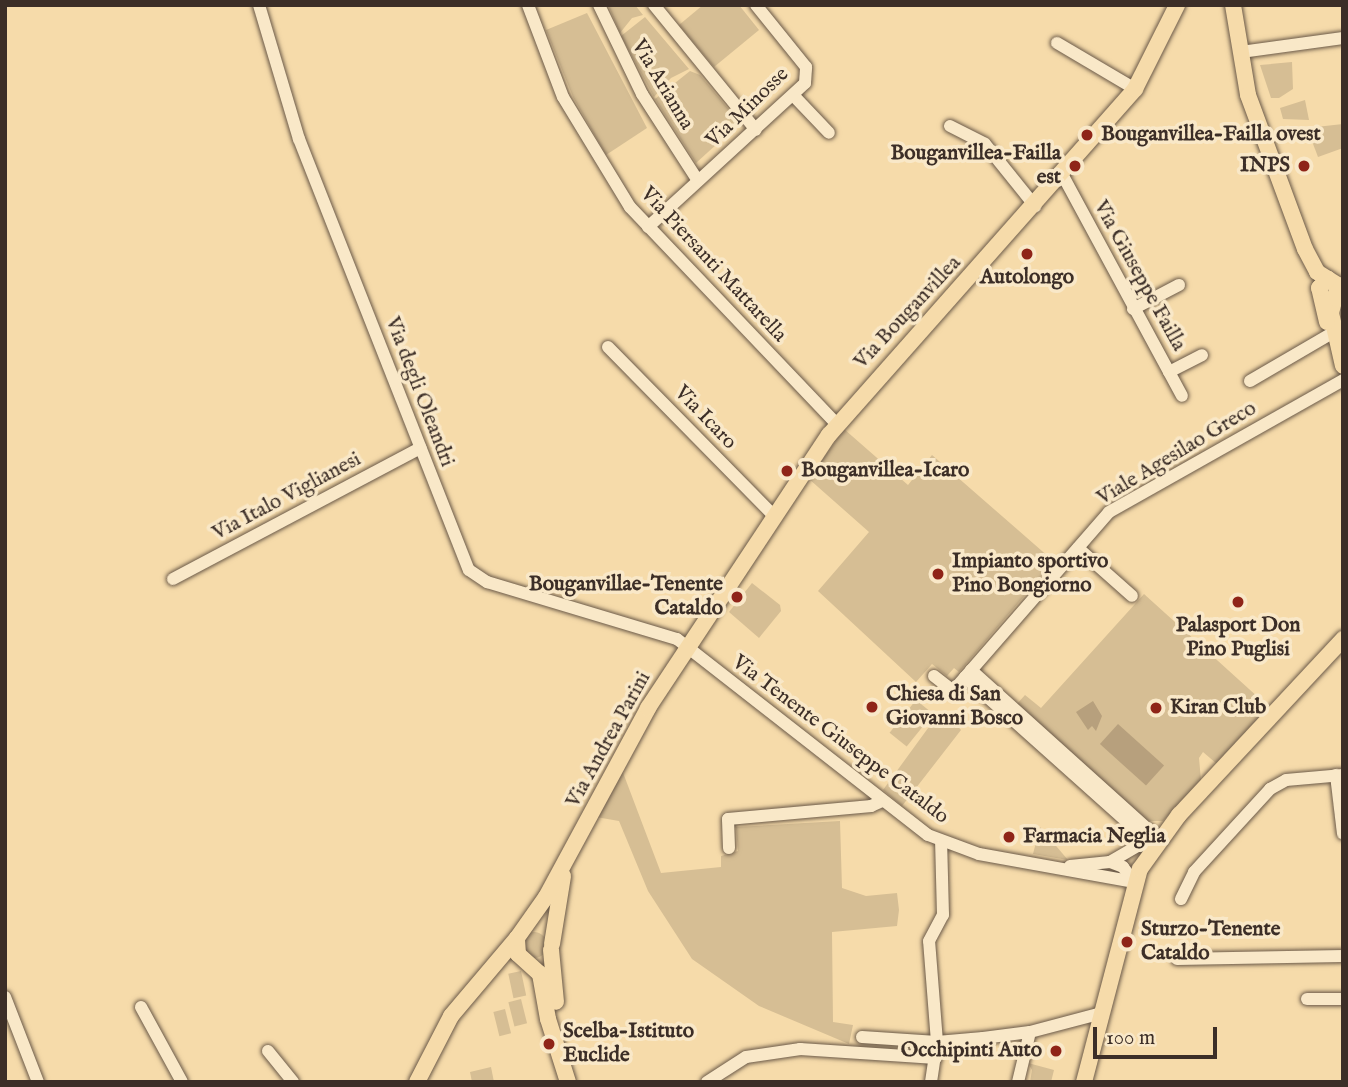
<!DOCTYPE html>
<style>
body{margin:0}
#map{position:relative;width:1348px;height:1087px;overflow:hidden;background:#f6dbaa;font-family:"IM FELL English",serif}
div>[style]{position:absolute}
.green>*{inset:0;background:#d6be94;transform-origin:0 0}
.round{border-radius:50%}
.water>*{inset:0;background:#b7a07d;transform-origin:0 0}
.roads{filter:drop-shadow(0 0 2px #6a5948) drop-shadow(0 0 2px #6a5948)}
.minor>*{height:12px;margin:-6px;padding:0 6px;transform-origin:6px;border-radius:6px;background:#f9e8c8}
.major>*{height:16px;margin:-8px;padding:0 8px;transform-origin:8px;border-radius:8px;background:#f6dbaa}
.dots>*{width:19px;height:19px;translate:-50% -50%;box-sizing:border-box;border:4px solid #f9e8c8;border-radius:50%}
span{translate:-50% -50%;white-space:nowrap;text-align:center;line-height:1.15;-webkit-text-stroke:7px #f9e8c8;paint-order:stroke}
.street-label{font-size:21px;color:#3c2e27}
.poi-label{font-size:21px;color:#3c2e27;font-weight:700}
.left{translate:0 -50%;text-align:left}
.right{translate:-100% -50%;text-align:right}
.frame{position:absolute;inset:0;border:7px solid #3c2e27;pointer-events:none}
.scale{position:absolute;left:1093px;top:1027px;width:124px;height:32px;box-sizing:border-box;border:4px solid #3c2e27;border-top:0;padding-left:9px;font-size:21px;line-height:24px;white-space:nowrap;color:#3c2e27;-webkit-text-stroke:5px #f9e8c8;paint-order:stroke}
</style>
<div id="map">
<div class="green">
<i style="clip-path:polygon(608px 5px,635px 5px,643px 15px,632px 18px,620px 33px)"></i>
<i style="clip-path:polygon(703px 5px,739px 5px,759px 30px,714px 67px,679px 25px)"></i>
<i style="clip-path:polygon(587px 13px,647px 128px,606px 155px,573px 97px,546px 30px)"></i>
<i style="clip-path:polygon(645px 17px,689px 69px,671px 78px,654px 97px,621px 36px)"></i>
<i style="clip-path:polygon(1292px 62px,1293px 89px,1279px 98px,1271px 98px,1260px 65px)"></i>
<i style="clip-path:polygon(690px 71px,700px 75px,740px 123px,696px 163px,655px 99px)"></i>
<i style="clip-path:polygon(1305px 100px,1309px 120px,1283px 119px,1280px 108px)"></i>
<i style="clip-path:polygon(1343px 124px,1343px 148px,1318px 157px,1307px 128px)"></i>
<i style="clip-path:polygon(844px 429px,908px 485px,932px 455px,1050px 558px,1046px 563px,1049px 567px,959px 672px,954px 668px,947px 676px,932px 664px,916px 682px,818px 591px,869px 532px,809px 479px)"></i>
<i style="clip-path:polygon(752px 583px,780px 605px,781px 611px,759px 638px,729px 612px)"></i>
<i style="clip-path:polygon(1144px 594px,1270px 708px,1217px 764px,1203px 752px,1199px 758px,1201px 780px,1163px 821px,1147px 821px,1017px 704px,1025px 695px,1041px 708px)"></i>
<i style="left:916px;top:700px;width:22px;height:42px;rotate:39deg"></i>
<i style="clip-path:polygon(939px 713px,945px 718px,948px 715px,961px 730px,902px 806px,883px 790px)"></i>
<i style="clip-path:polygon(622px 770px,661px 873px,721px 867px,721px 856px,738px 851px,736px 827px,840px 821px,842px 888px,866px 896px,897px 893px,899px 910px,897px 926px,832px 932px,833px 1022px,853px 1025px,849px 1044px,759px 1006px,692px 959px,648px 891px,619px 821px,596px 817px)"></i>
<i style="clip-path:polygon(1040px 827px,1068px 860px,1033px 854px)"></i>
<i class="round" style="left:521px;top:932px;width:26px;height:26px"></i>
<i style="left:521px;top:971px;width:25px;height:13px;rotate:78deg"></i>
<i style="left:521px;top:999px;width:25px;height:13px;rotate:76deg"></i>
<i style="left:505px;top:1009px;width:25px;height:12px;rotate:76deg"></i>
<i style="clip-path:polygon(1028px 1063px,1054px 1070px,1051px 1082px,1030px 1082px,1032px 1070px)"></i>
<i style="clip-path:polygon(491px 1067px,494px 1082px,472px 1082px,470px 1072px)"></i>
</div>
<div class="water">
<i style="clip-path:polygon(1093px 701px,1102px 716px,1096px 731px,1092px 726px,1088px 730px,1076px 712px)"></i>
<i style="left:1118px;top:724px;width:62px;height:27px;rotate:42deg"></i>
</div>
<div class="roads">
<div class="minor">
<i style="left:259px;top:5px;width:140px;rotate:73.4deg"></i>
<i style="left:299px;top:139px;width:463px;rotate:68.5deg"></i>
<i style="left:469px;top:570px;width:22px;rotate:34deg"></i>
<i style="left:487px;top:582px;width:198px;rotate:16.7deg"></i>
<i style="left:677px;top:639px;width:318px;rotate:38deg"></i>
<i style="left:928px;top:835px;width:54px;rotate:20.4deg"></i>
<i style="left:979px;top:854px;width:158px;rotate:10.2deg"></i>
<i style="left:528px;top:5px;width:98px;rotate:69.2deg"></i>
<i style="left:563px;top:97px;width:129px;rotate:58.7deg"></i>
<i style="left:630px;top:207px;width:300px;rotate:46.4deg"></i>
<i style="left:599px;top:5px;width:99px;rotate:64.2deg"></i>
<i style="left:642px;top:94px;width:103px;rotate:57.2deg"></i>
<i style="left:654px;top:5px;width:161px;rotate:50.8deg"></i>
<i style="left:1057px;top:43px;width:91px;rotate:30.5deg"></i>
<i style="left:1241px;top:52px;width:103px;rotate:-7.8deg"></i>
<i style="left:793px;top:95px;width:52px;rotate:46.5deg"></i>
<i style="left:950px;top:126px;width:39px;rotate:27deg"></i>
<i style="left:985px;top:144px;width:80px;rotate:51.1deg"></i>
<i style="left:1062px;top:174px;width:252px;rotate:61.6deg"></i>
<i style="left:648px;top:227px;width:213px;rotate:-42.5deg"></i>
<i style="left:805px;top:83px;width:16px;rotate:-86deg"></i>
<i style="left:806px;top:67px;width:80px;rotate:-128.9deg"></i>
<i style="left:1133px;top:309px;width:52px;rotate:-27.6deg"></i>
<i style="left:608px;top:347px;width:237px;rotate:45.5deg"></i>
<i style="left:1169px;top:372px;width:37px;rotate:-27deg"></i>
<i style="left:1250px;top:381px;width:95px;rotate:-30.3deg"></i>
<i style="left:1078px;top:548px;width:72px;rotate:41.6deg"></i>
<i style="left:173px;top:579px;width:280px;rotate:-27.9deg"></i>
<i style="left:971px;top:670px;width:253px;rotate:42deg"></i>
<i style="left:934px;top:676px;width:24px;rotate:38deg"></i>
<i style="left:953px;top:691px;width:237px;rotate:-48.9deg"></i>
<i style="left:1109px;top:512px;width:269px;rotate:-29.4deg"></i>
<i style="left:965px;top:677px;width:231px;rotate:41.8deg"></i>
<i style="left:1137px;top:831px;width:15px;rotate:79deg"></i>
<i style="left:1336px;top:775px;width:59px;rotate:83.2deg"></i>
<i style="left:729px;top:848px;width:29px;rotate:-92deg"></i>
<i style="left:728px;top:819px;width:144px;rotate:-5.2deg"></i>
<i style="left:871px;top:806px;width:12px;rotate:-24deg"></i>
<i style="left:1110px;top:862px;width:42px;rotate:-30.3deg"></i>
<i style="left:1070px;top:866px;width:40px;rotate:-5.7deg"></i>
<i style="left:1110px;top:862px;width:14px;rotate:21deg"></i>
<i style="left:1123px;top:867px;width:19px;rotate:54deg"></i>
<i style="left:1181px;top:899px;width:30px;rotate:-64deg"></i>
<i style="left:1194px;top:872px;width:113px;rotate:-47.5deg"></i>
<i style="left:1270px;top:789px;width:18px;rotate:-29deg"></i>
<i style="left:1286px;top:780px;width:57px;rotate:-5deg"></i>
<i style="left:1177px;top:959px;width:166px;rotate:-1deg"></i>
<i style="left:5px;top:997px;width:91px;rotate:68.8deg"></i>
<i style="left:1307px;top:999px;width:36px"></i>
<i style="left:141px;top:1007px;width:85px;rotate:61.3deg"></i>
<i style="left:862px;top:1037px;width:75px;rotate:3.8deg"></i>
<i style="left:937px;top:1042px;width:46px;rotate:-5deg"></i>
<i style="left:983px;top:1038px;width:47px;rotate:-7.3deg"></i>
<i style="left:1030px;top:1032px;width:74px;rotate:-14.8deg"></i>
<i style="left:268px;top:1051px;width:40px;rotate:51deg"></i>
<i style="left:707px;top:1082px;width:46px;rotate:-32.7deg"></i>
<i style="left:746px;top:1057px;width:55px;rotate:-8.4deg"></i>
<i style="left:800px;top:1049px;width:136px;rotate:3.8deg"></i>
<i style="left:931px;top:1082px;width:40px;rotate:-81.5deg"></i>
<i style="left:937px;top:1042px;width:101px;rotate:-94.5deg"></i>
<i style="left:929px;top:941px;width:30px;rotate:-62deg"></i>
<i style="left:943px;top:915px;width:74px;rotate:-91.5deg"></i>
<i style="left:1018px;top:1082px;width:51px;rotate:-76.5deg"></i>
</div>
<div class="major">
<i style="left:1233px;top:5px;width:91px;rotate:80.5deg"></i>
<i style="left:1248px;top:95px;width:164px;rotate:69.7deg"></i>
<i style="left:1305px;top:249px;width:26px;rotate:62deg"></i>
<i style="left:1317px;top:272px;width:25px;rotate:32deg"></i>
<i style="left:1338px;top:285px;width:29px;rotate:104deg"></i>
<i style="left:1331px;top:313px;width:54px;rotate:77.2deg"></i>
<i style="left:1327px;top:322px;width:35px;rotate:-103deg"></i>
<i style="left:1319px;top:288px;width:13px;rotate:-45deg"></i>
<i style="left:552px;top:944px;width:69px;rotate:-80.8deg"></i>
<i style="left:551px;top:950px;width:52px;rotate:84.5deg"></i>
<i style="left:417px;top:1082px;width:74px;rotate:-62.7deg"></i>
<i style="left:451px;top:1016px;width:102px;rotate:-49.8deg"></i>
<i style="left:568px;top:1082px;width:66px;rotate:-107.6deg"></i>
<i style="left:548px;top:1019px;width:46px;rotate:-100.1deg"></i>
<i style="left:540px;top:974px;width:30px;rotate:-138deg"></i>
<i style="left:518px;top:954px;width:16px;rotate:-94deg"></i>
<i style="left:517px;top:938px;width:50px;rotate:-54.7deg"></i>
<i style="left:546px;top:897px;width:215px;rotate:-61.6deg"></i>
<i style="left:648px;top:708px;width:328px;rotate:-56.5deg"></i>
<i style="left:829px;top:435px;width:462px;rotate:-48.5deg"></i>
<i style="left:1135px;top:89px;width:94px;rotate:-63.4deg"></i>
<i style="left:1084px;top:1082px;width:220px;rotate:-75.3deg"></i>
<i style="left:1140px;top:869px;width:67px;rotate:-54.2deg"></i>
<i style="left:1179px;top:815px;width:241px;rotate:-47deg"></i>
</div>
</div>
<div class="dots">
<i style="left:1087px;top:135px;background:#8f2418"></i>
<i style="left:1075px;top:166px;background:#8f2418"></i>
<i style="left:1304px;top:166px;background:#8f2418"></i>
<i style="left:1027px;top:254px;background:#8f2418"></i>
<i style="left:787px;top:471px;background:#8f2418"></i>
<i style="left:938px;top:574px;background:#8f2418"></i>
<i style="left:737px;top:597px;background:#8f2418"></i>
<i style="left:1238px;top:602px;background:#8f2418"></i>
<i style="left:872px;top:707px;background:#8f2418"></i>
<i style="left:1156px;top:708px;background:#8f2418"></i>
<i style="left:1009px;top:837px;background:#8f2418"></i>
<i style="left:1127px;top:942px;background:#8f2418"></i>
<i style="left:549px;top:1044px;background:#8f2418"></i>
<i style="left:1056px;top:1051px;background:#8f2418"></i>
</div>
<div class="street-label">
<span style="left:662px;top:85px;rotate:59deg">Via Arianna</span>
<span style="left:748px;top:108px;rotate:-44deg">Via Minosse</span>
<span style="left:713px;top:265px;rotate:47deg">Via Piersanti Mattarella</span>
<span style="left:1139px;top:276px;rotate:61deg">Via Giuseppe Failla</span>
<span style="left:908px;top:313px;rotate:-47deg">Via Bouganvillea</span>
<span style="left:419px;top:392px;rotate:69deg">Via degli Oleandri</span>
<span style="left:705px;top:418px;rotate:46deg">Via Icaro</span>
<span style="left:1177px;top:454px;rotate:-31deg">Viale Agesilao Greco</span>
<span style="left:287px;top:497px;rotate:-28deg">Via Italo Viglianesi</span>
<span style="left:609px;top:740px;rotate:-61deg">Via Andrea Parini</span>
<span style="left:840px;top:740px;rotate:37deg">Via Tenente Giuseppe Cataldo</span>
</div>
<div class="poi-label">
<span class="left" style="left:1101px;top:135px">Bouganvillea-Failla ovest</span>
<span class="right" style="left:1061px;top:166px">Bouganvillea-Failla<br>est</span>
<span class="right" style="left:1290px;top:166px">INPS</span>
<span style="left:1027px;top:278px">Autolongo</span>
<span class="left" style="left:801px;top:471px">Bouganvillea-Icaro</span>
<span class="left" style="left:952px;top:574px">Impianto sportivo<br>Pino Bongiorno</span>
<span class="right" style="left:723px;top:597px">Bouganvillae-Tenente<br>Cataldo</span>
<span style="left:1238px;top:638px">Palasport Don<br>Pino Puglisi</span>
<span class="left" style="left:886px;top:707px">Chiesa di San<br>Giovanni Bosco</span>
<span class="left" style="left:1170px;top:708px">Kiran Club</span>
<span class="left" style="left:1023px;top:837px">Farmacia Neglia</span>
<span class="left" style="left:1141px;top:942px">Sturzo-Tenente<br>Cataldo</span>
<span class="left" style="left:563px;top:1044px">Scelba-Istituto<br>Euclide</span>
<span class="right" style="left:1042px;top:1051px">Occhipinti Auto</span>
</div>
<div class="frame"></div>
<div class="scale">100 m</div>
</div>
